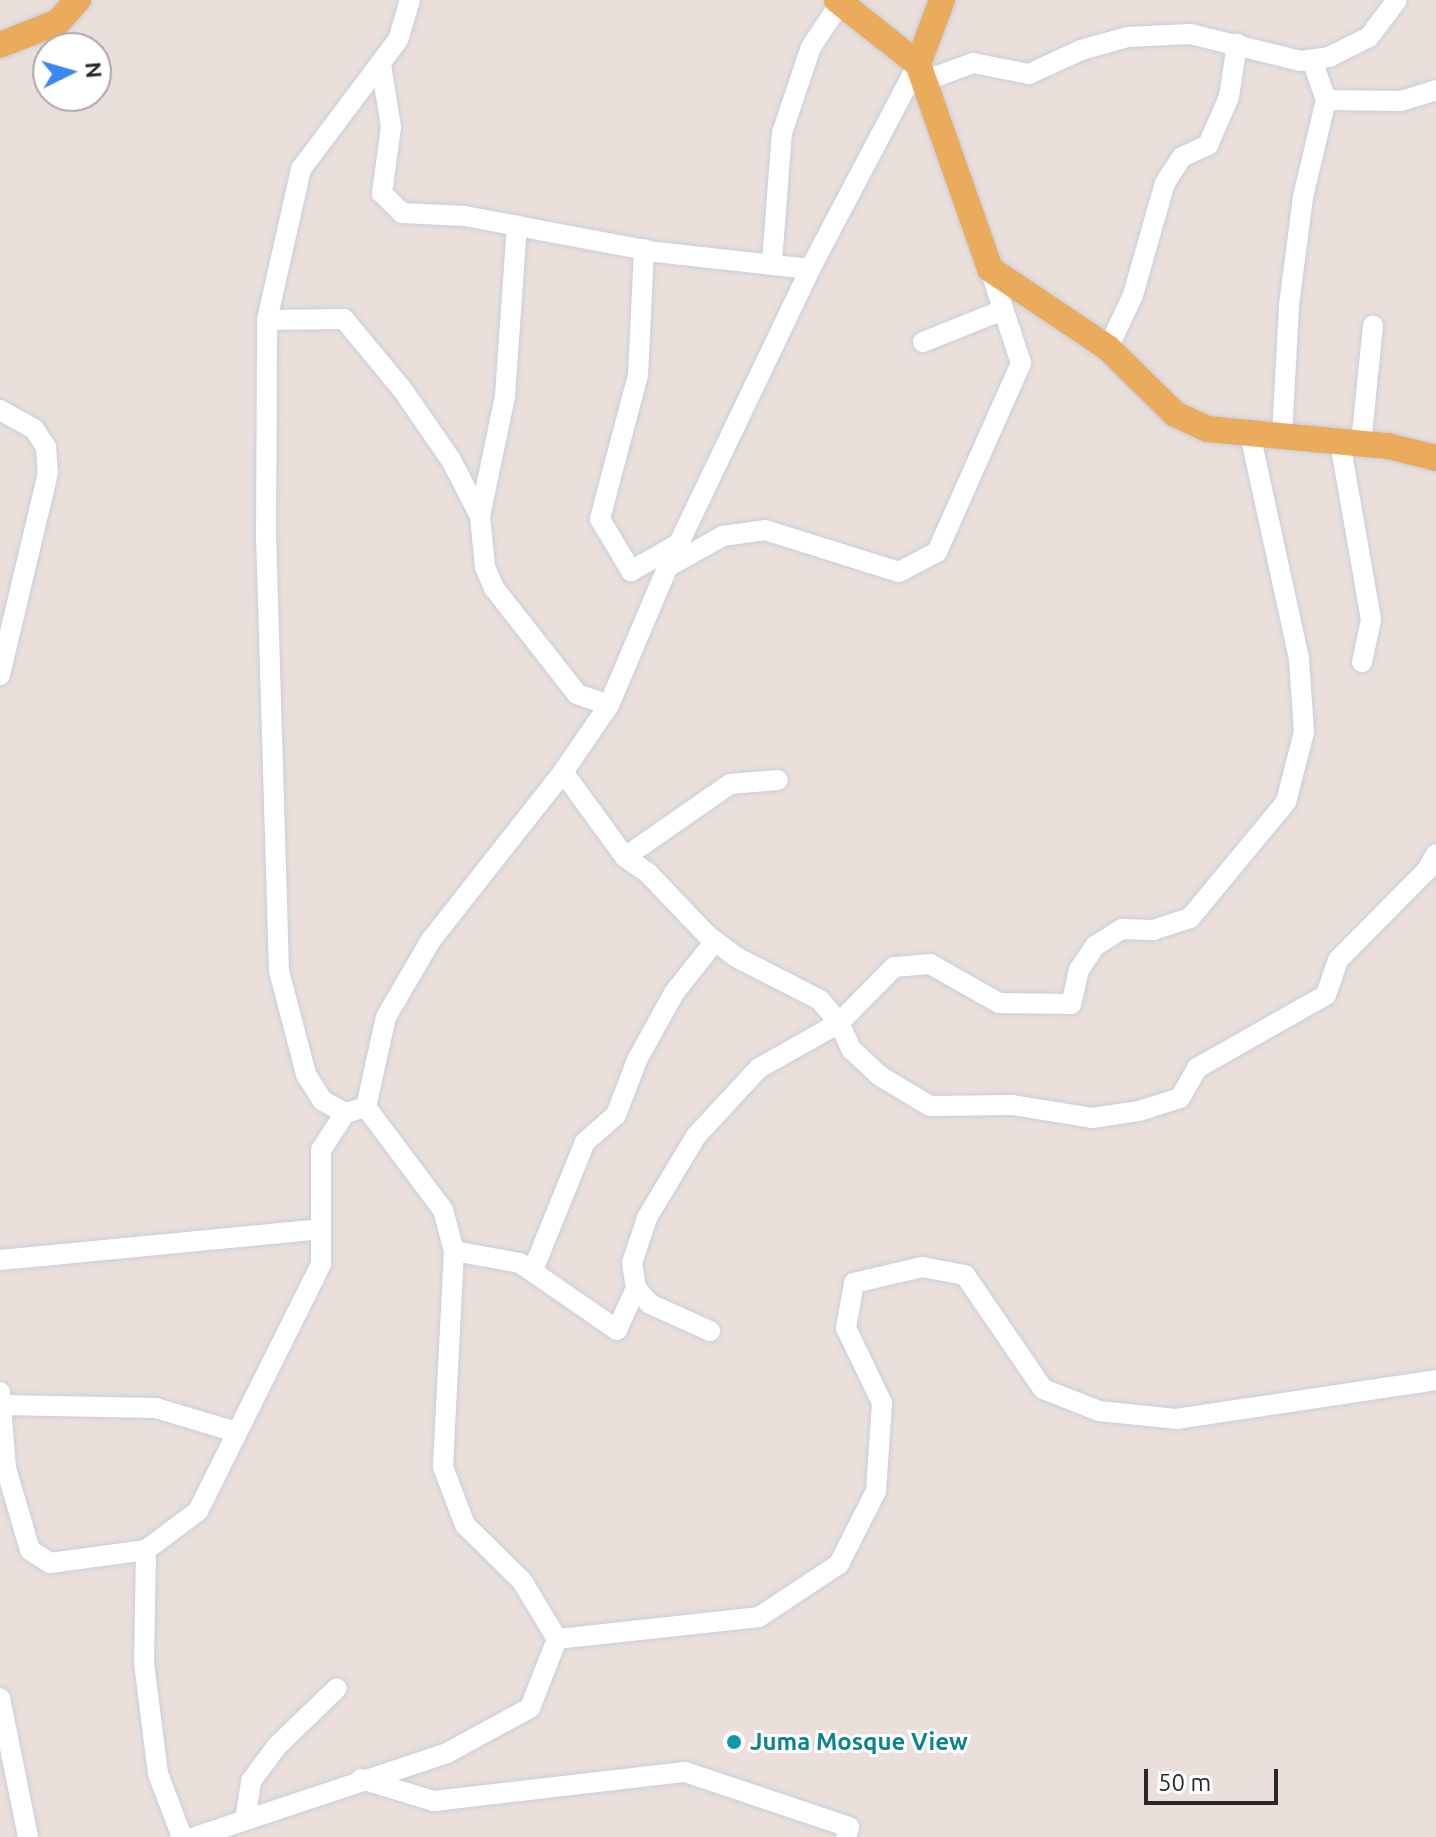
<!DOCTYPE html>
<style>
body{margin:0}
#map{position:relative;width:1436px;height:1837px;overflow:hidden;background:#eadfda;font-family:Ubuntu,sans-serif}
div>[style]{position:absolute}
.roads{filter:drop-shadow(0 0 2px #c8cfda) drop-shadow(0 0 2px #c8cfda)}
.minor>*{height:20px;margin:-10px;padding:0 10px;transform-origin:10px;border-radius:10px;background:#fff}
.major>*{height:26px;margin:-13px;padding:0 13px;transform-origin:13px;border-radius:13px;background:#ebab5d}
.dots>*{width:22px;height:22px;translate:-50% -50%;box-sizing:border-box;border:4px solid #fff;border-radius:50%}
span{translate:-50% -50%;white-space:nowrap;text-align:center;line-height:1.15;-webkit-text-stroke:6px #fff;paint-order:stroke}
.culture-label{font-size:24px;color:#0d838f;font-weight:700}
.left{translate:0 -50%;text-align:left}
.north{position:absolute;left:32px;top:32px;width:80px;height:80px;box-sizing:border-box;background:#fff;border:2px solid #a9a9a9;border-radius:50%;rotate:85deg;font-size:22px;font-weight:700;line-height:32px;text-align:center;color:#282828}
.north::after{content:'';display:block;margin:auto;width:28px;height:36px;background:#3d87f3;clip-path:polygon(50% 0,100% 100%,50% 72%,0 100%)}
.scale{position:absolute;left:1144px;top:1769px;width:134px;height:36px;box-sizing:border-box;border:4px solid #282828;border-top:0;padding-left:10px;font-size:24px;line-height:28px;white-space:nowrap;color:#282828;-webkit-text-stroke:6px #fff;paint-order:stroke}
</style>
<div id="map">
<div class="roads">
<div class="minor">
<i style="left:381px;top:65px;width:63px;rotate:80.8deg"></i>
<i style="left:391px;top:127px;width:67px;rotate:97.8deg"></i>
<i style="left:382px;top:193px;width:28px;rotate:45deg"></i>
<i style="left:402px;top:213px;width:63px;rotate:2.7deg"></i>
<i style="left:465px;top:216px;width:194px;rotate:10.7deg"></i>
<i style="left:656px;top:252px;width:155px;rotate:6.3deg"></i>
<i style="left:924px;top:81px;width:52px;rotate:-20.2deg"></i>
<i style="left:973px;top:63px;width:57px;rotate:11.1deg"></i>
<i style="left:1029px;top:74px;width:57px;rotate:-24.8deg"></i>
<i style="left:1081px;top:50px;width:49px;rotate:-15.5deg"></i>
<i style="left:1128px;top:37px;width:62px;rotate:-2.8deg"></i>
<i style="left:1190px;top:34px;width:114px;rotate:13.7deg"></i>
<i style="left:1301px;top:61px;width:28px;rotate:-8deg"></i>
<i style="left:1329px;top:57px;width:45px;rotate:-26.6deg"></i>
<i style="left:1369px;top:37px;width:46px;rotate:-52.9deg"></i>
<i style="left:1326px;top:100px;width:75px;rotate:0.8deg"></i>
<i style="left:1401px;top:101px;width:37px;rotate:-17deg"></i>
<i style="left:644px;top:249px;width:126px;rotate:92.7deg"></i>
<i style="left:638px;top:375px;width:149px;rotate:104.8deg"></i>
<i style="left:600px;top:519px;width:61px;rotate:59.2deg"></i>
<i style="left:631px;top:571px;width:56px;rotate:-29.7deg"></i>
<i style="left:772px;top:262px;width:129px;rotate:-85.6deg"></i>
<i style="left:782px;top:133px;width:91px;rotate:-71.4deg"></i>
<i style="left:811px;top:47px;width:54px;rotate:-56.3deg"></i>
<i style="left:267px;top:320px;width:77px;rotate:-0.7deg"></i>
<i style="left:344px;top:319px;width:91px;rotate:50.4deg"></i>
<i style="left:402px;top:389px;width:86px;rotate:55.4deg"></i>
<i style="left:451px;top:460px;width:63px;rotate:62.6deg"></i>
<i style="left:480px;top:516px;width:51px;rotate:84.4deg"></i>
<i style="left:485px;top:567px;width:23px;rotate:67deg"></i>
<i style="left:494px;top:588px;width:135px;rotate:51.9deg"></i>
<i style="left:577px;top:694px;width:34px;rotate:19deg"></i>
<i style="left:923px;top:342px;width:86px;rotate:-21.8deg"></i>
<i style="left:1108px;top:348px;width:59px;rotate:-64.7deg"></i>
<i style="left:1133px;top:295px;width:116px;rotate:-74.1deg"></i>
<i style="left:1165px;top:183px;width:31px;rotate:-57deg"></i>
<i style="left:1182px;top:157px;width:29px;rotate:-25deg"></i>
<i style="left:1208px;top:145px;width:52px;rotate:-66.4deg"></i>
<i style="left:1229px;top:97px;width:54px;rotate:-81.4deg"></i>
<i style="left:0;top:410px;width:39px;rotate:29deg"></i>
<i style="left:34px;top:429px;width:22px;rotate:56deg"></i>
<i style="left:46px;top:447px;width:26px;rotate:86deg"></i>
<i style="left:48px;top:473px;width:208px;rotate:103.4deg"></i>
<i style="left:1250px;top:434px;width:230px;rotate:77.7deg"></i>
<i style="left:1299px;top:659px;width:73px;rotate:86.1deg"></i>
<i style="left:1304px;top:732px;width:72px;rotate:104.4deg"></i>
<i style="left:1286px;top:802px;width:151px;rotate:129.6deg"></i>
<i style="left:1190px;top:918px;width:38px;rotate:162deg"></i>
<i style="left:1154px;top:930px;width:32px;rotate:-178deg"></i>
<i style="left:1122px;top:929px;width:32px;rotate:148deg"></i>
<i style="left:1095px;top:946px;width:29px;rotate:124deg"></i>
<i style="left:1079px;top:970px;width:35px;rotate:103deg"></i>
<i style="left:1071px;top:1004px;width:72px;rotate:-179.2deg"></i>
<i style="left:999px;top:1003px;width:79px;rotate:-150.5deg"></i>
<i style="left:930px;top:964px;width:36px;rotate:175deg"></i>
<i style="left:894px;top:967px;width:78px;rotate:134.5deg"></i>
<i style="left:839px;top:1023px;width:29px;rotate:65deg"></i>
<i style="left:851px;top:1049px;width:40px;rotate:43deg"></i>
<i style="left:880px;top:1076px;width:58px;rotate:31deg"></i>
<i style="left:930px;top:1106px;width:82px;rotate:-0.7deg"></i>
<i style="left:1012px;top:1105px;width:81px;rotate:9.2deg"></i>
<i style="left:1092px;top:1118px;width:48px;rotate:-8.5deg"></i>
<i style="left:1139px;top:1111px;width:43px;rotate:-17.6deg"></i>
<i style="left:1180px;top:1098px;width:34px;rotate:-60deg"></i>
<i style="left:1197px;top:1068px;width:148px;rotate:-29.5deg"></i>
<i style="left:1326px;top:995px;width:37px;rotate:-71deg"></i>
<i style="left:1338px;top:960px;width:127px;rotate:-45.3deg"></i>
<i style="left:1427px;top:870px;width:18px;rotate:-61deg"></i>
<i style="left:1282px;top:436px;width:131px;rotate:-86.9deg"></i>
<i style="left:1289px;top:305px;width:109px;rotate:-82.6deg"></i>
<i style="left:1303px;top:197px;width:100px;rotate:-76.7deg"></i>
<i style="left:1326px;top:100px;width:42px;rotate:-109.3deg"></i>
<i style="left:1340px;top:442px;width:181px;rotate:80.1deg"></i>
<i style="left:1371px;top:620px;width:43px;rotate:102.1deg"></i>
<i style="left:1361px;top:444px;width:119px;rotate:-84.2deg"></i>
<i style="left:480px;top:516px;width:123px;rotate:-78.2deg"></i>
<i style="left:505px;top:396px;width:171px;rotate:-86deg"></i>
<i style="left:671px;top:565px;width:60px;rotate:-29.1deg"></i>
<i style="left:723px;top:536px;width:42px;rotate:-8.1deg"></i>
<i style="left:765px;top:530px;width:140px;rotate:17.4deg"></i>
<i style="left:899px;top:572px;width:43px;rotate:-27.8deg"></i>
<i style="left:937px;top:552px;width:207px;rotate:-66deg"></i>
<i style="left:1021px;top:363px;width:99px;rotate:-108.3deg"></i>
<i style="left:563px;top:772px;width:105px;rotate:53.9deg"></i>
<i style="left:625px;top:857px;width:28px;rotate:35deg"></i>
<i style="left:648px;top:873px;width:86px;rotate:46.4deg"></i>
<i style="left:707px;top:935px;width:36px;rotate:37deg"></i>
<i style="left:736px;top:957px;width:94px;rotate:27.1deg"></i>
<i style="left:820px;top:1000px;width:30px;rotate:50deg"></i>
<i style="left:839px;top:1023px;width:92px;rotate:150.6deg"></i>
<i style="left:759px;top:1068px;width:93px;rotate:132.8deg"></i>
<i style="left:696px;top:1136px;width:96px;rotate:120.9deg"></i>
<i style="left:647px;top:1218px;width:47px;rotate:108.4deg"></i>
<i style="left:632px;top:1263px;width:25px;rotate:81deg"></i>
<i style="left:636px;top:1288px;width:21px;rotate:49deg"></i>
<i style="left:650px;top:1304px;width:66px;rotate:24.2deg"></i>
<i style="left:625px;top:857px;width:128px;rotate:-34.8deg"></i>
<i style="left:730px;top:784px;width:48px;rotate:-4.8deg"></i>
<i style="left:366px;top:1107px;width:22px;rotate:164deg"></i>
<i style="left:345px;top:1113px;width:26px;rotate:-151deg"></i>
<i style="left:322px;top:1100px;width:31px;rotate:-122deg"></i>
<i style="left:306px;top:1074px;width:106px;rotate:-104.7deg"></i>
<i style="left:279px;top:971px;width:432px;rotate:-91.7deg"></i>
<i style="left:266px;top:539px;width:219px;rotate:-89.7deg"></i>
<i style="left:267px;top:320px;width:155px;rotate:-77.3deg"></i>
<i style="left:301px;top:169px;width:161px;rotate:-53.1deg"></i>
<i style="left:398px;top:40px;width:42px;rotate:-73.3deg"></i>
<i style="left:454px;top:1251px;width:67px;rotate:10.3deg"></i>
<i style="left:520px;top:1263px;width:118px;rotate:34.6deg"></i>
<i style="left:617px;top:1330px;width:46px;rotate:-65.7deg"></i>
<i style="left:0;top:1260px;width:322px;rotate:-5.5deg"></i>
<i style="left:533px;top:1270px;width:138px;rotate:-67.9deg"></i>
<i style="left:585px;top:1142px;width:41px;rotate:-41.1deg"></i>
<i style="left:616px;top:1115px;width:59px;rotate:-69.1deg"></i>
<i style="left:637px;top:1060px;width:77px;rotate:-61.1deg"></i>
<i style="left:674px;top:993px;width:66px;rotate:-51.7deg"></i>
<i style="left:0;top:1392px;width:76px;rotate:85.5deg"></i>
<i style="left:6px;top:1468px;width:85px;rotate:73.7deg"></i>
<i style="left:30px;top:1550px;width:24px;rotate:33deg"></i>
<i style="left:50px;top:1563px;width:97px;rotate:-7.7deg"></i>
<i style="left:146px;top:1550px;width:65px;rotate:-36.9deg"></i>
<i style="left:198px;top:1511px;width:276px;rotate:-63.5deg"></i>
<i style="left:321px;top:1264px;width:114px;rotate:-90deg"></i>
<i style="left:321px;top:1150px;width:44px;rotate:-57deg"></i>
<i style="left:1px;top:1405px;width:155px;rotate:1.1deg"></i>
<i style="left:156px;top:1408px;width:84px;rotate:16.7deg"></i>
<i style="left:146px;top:1550px;width:113px;rotate:91deg"></i>
<i style="left:144px;top:1663px;width:112px;rotate:82.8deg"></i>
<i style="left:158px;top:1774px;width:67px;rotate:69.1deg"></i>
<i style="left:557px;top:1639px;width:203px;rotate:-6.2deg"></i>
<i style="left:759px;top:1617px;width:96px;rotate:-33.5deg"></i>
<i style="left:839px;top:1564px;width:82px;rotate:-63.1deg"></i>
<i style="left:876px;top:1491px;width:88px;rotate:-86.1deg"></i>
<i style="left:882px;top:1403px;width:83px;rotate:-115.6deg"></i>
<i style="left:846px;top:1328px;width:46px;rotate:-79.9deg"></i>
<i style="left:854px;top:1283px;width:70px;rotate:-13.2deg"></i>
<i style="left:922px;top:1267px;width:44px;rotate:10.5deg"></i>
<i style="left:965px;top:1275px;width:138px;rotate:55.6deg"></i>
<i style="left:1043px;top:1389px;width:60px;rotate:21.4deg"></i>
<i style="left:1099px;top:1411px;width:77px;rotate:5.9deg"></i>
<i style="left:1176px;top:1419px;width:263px;rotate:-8.5deg"></i>
<i style="left:0;top:1698px;width:142px;rotate:78.6deg"></i>
<i style="left:361px;top:1779px;width:76px;rotate:16.8deg"></i>
<i style="left:434px;top:1801px;width:253px;rotate:-6.6deg"></i>
<i style="left:685px;top:1772px;width:173px;rotate:18.5deg"></i>
<i style="left:849px;top:1827px;width:10px;rotate:107deg"></i>
<i style="left:245px;top:1820px;width:39px;rotate:-81deg"></i>
<i style="left:251px;top:1781px;width:44px;rotate:-53.4deg"></i>
<i style="left:277px;top:1746px;width:83px;rotate:-44deg"></i>
<i style="left:195px;top:1837px;width:266px;rotate:-18.4deg"></i>
<i style="left:447px;top:1753px;width:94px;rotate:-28.5deg"></i>
<i style="left:530px;top:1708px;width:74px;rotate:-68.6deg"></i>
<i style="left:557px;top:1639px;width:68px;rotate:-121.1deg"></i>
<i style="left:522px;top:1581px;width:80px;rotate:-135.5deg"></i>
<i style="left:465px;top:1525px;width:62px;rotate:-110.8deg"></i>
<i style="left:443px;top:1467px;width:216px;rotate:-87.1deg"></i>
<i style="left:454px;top:1251px;width:42px;rotate:-105deg"></i>
<i style="left:443px;top:1210px;width:129px;rotate:-126.8deg"></i>
<i style="left:366px;top:1107px;width:92px;rotate:-77.5deg"></i>
<i style="left:386px;top:1017px;width:89px;rotate:-59.7deg"></i>
<i style="left:431px;top:940px;width:214px;rotate:-51.8deg"></i>
<i style="left:563px;top:772px;width:81px;rotate:-55.5deg"></i>
<i style="left:609px;top:705px;width:151px;rotate:-67deg"></i>
<i style="left:668px;top:566px;width:329px;rotate:-64.4deg"></i>
<i style="left:810px;top:269px;width:232px;rotate:-62.2deg"></i>
</div>
<div class="major">
<i style="left:837px;top:0;width:103px;rotate:38.3deg"></i>
<i style="left:918px;top:64px;width:217px;rotate:70.6deg"></i>
<i style="left:990px;top:269px;width:142px;rotate:33.8deg"></i>
<i style="left:1108px;top:348px;width:94px;rotate:44.6deg"></i>
<i style="left:1175px;top:414px;width:35px;rotate:25deg"></i>
<i style="left:1207px;top:429px;width:182px;rotate:5.4deg"></i>
<i style="left:1388px;top:446px;width:49px;rotate:14deg"></i>
<i style="left:0;top:45px;width:62px;rotate:-21.6deg"></i>
<i style="left:58px;top:22px;width:30px;rotate:-48deg"></i>
<i style="left:918px;top:64px;width:68px;rotate:-69.4deg"></i>
</div>
</div>
<div class="dots">
<i style="left:734px;top:1742px;background:#0f9aa8"></i>
</div>
<div class="culture-label">
<span class="left" style="left:750px;top:1742px">Juma Mosque View</span>
</div>
<div class="north">N</div>
<div class="scale">50 m</div>
</div>
